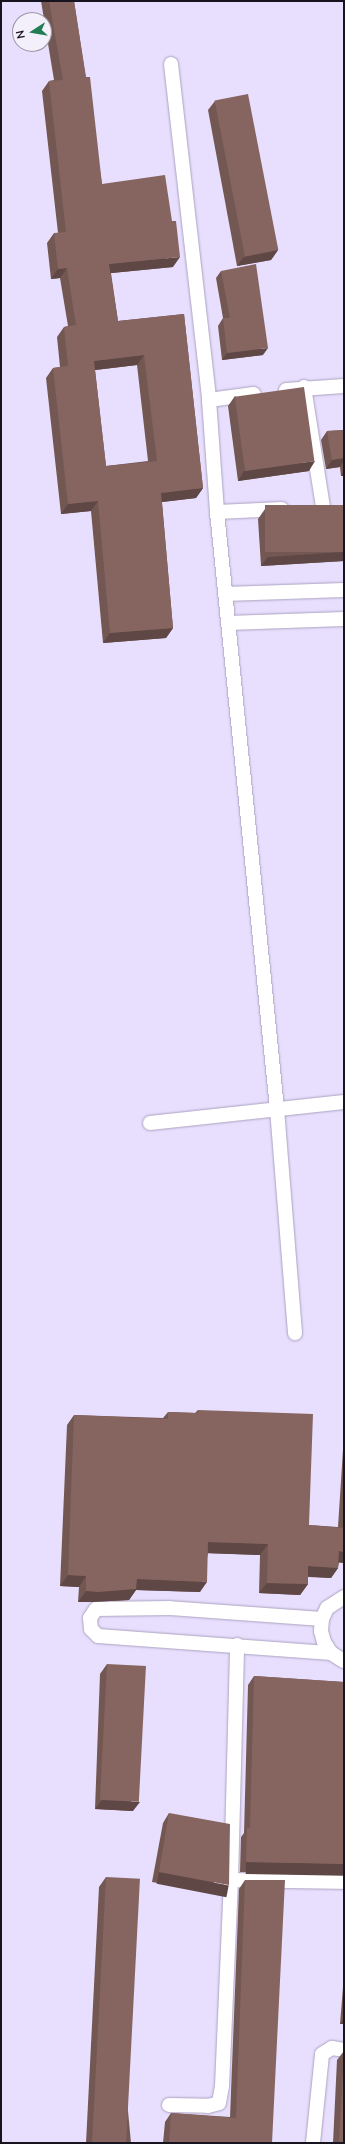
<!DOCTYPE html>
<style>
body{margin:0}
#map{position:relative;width:345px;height:2144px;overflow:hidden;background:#e8dffe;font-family:"Nunito Sans",sans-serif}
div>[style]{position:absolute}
.roads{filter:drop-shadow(0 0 1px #aba2bf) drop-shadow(0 0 1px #aba2bf)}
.lane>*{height:14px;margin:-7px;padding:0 7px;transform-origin:7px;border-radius:7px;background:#fff}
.wall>*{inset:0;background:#735753}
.shaded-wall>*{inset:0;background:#5e4744;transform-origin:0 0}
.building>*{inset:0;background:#866561;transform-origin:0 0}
span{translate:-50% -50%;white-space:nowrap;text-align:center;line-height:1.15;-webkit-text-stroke:3px #f3f0fc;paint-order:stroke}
.frame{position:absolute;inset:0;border:2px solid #18141f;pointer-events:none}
.north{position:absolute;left:12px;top:12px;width:40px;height:40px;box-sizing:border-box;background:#f3f0fc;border:1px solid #9b98a4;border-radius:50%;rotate:258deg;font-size:11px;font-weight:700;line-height:16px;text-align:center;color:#18141f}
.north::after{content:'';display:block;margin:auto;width:14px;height:18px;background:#207d54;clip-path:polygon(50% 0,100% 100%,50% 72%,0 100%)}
</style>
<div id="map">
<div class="roads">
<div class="lane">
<i style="left:171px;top:64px;width:338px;rotate:83.5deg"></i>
<i style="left:209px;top:400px;width:112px;rotate:85.9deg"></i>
<i style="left:217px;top:512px;width:600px;rotate:84.26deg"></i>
<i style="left:277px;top:1109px;width:225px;rotate:85.4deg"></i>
<i style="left:304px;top:387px;width:121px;rotate:81deg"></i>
<i style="left:286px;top:390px;width:58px;rotate:-3.9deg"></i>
<i style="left:209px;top:400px;width:45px;rotate:-7.6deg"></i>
<i style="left:217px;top:512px;width:65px;rotate:-2.6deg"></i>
<i style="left:225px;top:594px;width:119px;rotate:-1.9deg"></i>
<i style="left:228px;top:623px;width:116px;rotate:-2deg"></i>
<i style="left:150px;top:1123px;width:195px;rotate:-6.2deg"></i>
<i style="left:344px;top:1597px;width:20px;rotate:147deg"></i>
<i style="left:327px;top:1608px;width:12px;rotate:114deg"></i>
<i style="left:322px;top:1619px;width:12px;rotate:95deg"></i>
<i style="left:321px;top:1631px;width:11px;rotate:75deg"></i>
<i style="left:324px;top:1642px;width:13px;rotate:58deg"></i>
<i style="left:331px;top:1653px;width:15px;rotate:32deg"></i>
<i style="left:322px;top:1619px;width:152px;rotate:-175.9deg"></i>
<i style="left:170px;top:1608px;width:74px;rotate:179.2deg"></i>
<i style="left:96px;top:1609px;width:11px;rotate:124deg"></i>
<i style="left:90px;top:1618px;width:11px;rotate:85deg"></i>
<i style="left:91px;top:1629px;width:10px;rotate:45deg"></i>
<i style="left:98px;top:1636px;width:234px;rotate:4.2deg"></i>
<i style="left:231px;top:1880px;width:113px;rotate:1deg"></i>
<i style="left:169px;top:2105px;width:39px;rotate:1deg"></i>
<i style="left:208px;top:2106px;width:11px;rotate:-15deg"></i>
<i style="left:219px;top:2103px;width:17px;rotate:-80deg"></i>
<i style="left:222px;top:2086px;width:206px;rotate:-87.5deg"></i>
<i style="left:231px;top:1880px;width:235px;rotate:-88.5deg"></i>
<i style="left:313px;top:2143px;width:89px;rotate:-84.2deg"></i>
<i style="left:322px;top:2054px;width:12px;rotate:-31deg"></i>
<i style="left:332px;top:2048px;width:12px;rotate:9deg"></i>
</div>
</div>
<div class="wall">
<i style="clip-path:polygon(evenodd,41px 1px,74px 1px,102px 184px,173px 267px,111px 273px,118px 321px,184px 314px,203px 488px,196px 498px,162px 502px,173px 628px,166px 638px,103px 643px,91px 511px,61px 514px,46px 378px,53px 368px,60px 367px,57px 337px,64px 327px,68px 326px,60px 278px,51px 279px,47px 243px,54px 233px,58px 233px,42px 91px,49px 81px,54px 80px,41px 1px,137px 365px,148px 461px,106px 466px,95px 370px,137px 365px)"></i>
<i style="clip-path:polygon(215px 101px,278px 250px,271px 260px,237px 266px,208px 110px)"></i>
<i style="clip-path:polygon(221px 271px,263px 355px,222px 360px,218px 326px,223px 318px,216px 278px)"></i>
<i style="clip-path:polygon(235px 396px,309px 471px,238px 481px,228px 406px)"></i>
<i style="clip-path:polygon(344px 430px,344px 476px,341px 476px,340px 467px,326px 469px,321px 440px,327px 431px)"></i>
<i style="clip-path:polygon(344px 505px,344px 561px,261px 566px,258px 519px,265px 509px)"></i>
<i style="clip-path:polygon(198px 1410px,309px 1525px,338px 1527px,344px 1434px,344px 1563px,339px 1562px,338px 1568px,331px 1578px,308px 1577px,308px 1584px,300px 1595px,259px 1593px,260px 1555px,208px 1553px,200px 1592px,136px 1590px,129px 1600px,91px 1602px,78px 1602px,79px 1587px,60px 1586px,67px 1425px,74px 1415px,163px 1418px,168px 1412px,195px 1413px)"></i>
<i style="clip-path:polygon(107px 1664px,133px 1811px,95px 1809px,100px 1674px)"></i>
<i style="clip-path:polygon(254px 1676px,344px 1682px,344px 1874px,240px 1872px,241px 1837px,244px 1833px,248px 1685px)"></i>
<i style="clip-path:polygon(169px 1813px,222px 1895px,152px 1882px,163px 1823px)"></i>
<i style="clip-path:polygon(106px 1877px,131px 2143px,86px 2143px,99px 1887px)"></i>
<i style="clip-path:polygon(245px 1880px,272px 2143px,163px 2143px,165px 2122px,171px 2113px,230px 2117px,239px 1889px)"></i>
<i style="clip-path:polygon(344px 1975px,344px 2024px,340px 2024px)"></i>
<i style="clip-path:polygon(344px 2051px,344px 2143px,333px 2143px,337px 2060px)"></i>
</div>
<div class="shaded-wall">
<i style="clip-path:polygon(278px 250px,271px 260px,237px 266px,244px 257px)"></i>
<i style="clip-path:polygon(180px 257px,173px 267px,102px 274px,109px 264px)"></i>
<i style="clip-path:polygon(67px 268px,60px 278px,51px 279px,58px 269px)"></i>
<i style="clip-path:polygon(268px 348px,263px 355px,222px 360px,227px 353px)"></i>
<i style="clip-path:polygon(144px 355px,137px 365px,87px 371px,94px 361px)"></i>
<i style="clip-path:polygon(344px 458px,344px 461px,340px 467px,326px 469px,332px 460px)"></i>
<i style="clip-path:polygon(315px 461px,309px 471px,238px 481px,244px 471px)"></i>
<i style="clip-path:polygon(344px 471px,344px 476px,341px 476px)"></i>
<i style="clip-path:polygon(203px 488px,196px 498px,154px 503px,161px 493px)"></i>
<i style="clip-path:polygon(98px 501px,91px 511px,61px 514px,68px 504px)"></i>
<i style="clip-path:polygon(344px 552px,344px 561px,261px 566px,268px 557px)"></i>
<i style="clip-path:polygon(173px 628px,166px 638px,103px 643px,110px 633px)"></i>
<i style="clip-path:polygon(208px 1542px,268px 1544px,260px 1555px,201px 1553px)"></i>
<i style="clip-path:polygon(339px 1551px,344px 1552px,344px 1563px,332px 1562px)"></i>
<i style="clip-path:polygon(308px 1566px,338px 1568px,331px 1578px,301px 1576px)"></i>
<i style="clip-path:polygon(68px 1575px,86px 1576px,79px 1587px,60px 1586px)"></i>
<i style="clip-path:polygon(137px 1579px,207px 1582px,200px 1592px,136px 1590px,129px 1600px,91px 1602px,78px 1602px,86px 1591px)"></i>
<i style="clip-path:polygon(267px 1583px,308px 1584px,300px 1595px,259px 1593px)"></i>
<i style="clip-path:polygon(102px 1800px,140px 1802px,133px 1811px,95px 1809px)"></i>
<i style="left:246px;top:1862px;width:98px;height:12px;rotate:1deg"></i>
<i style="left:159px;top:1872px;width:71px;height:12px;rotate:11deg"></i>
<i style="clip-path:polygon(344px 2019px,344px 2024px,340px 2024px)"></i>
</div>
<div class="building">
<i style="clip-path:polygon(evenodd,49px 1px,74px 1px,86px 77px,90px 77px,102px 184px,165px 175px,172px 221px,176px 221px,180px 257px,109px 264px,118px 321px,184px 314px,203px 488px,161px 493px,173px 628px,110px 633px,98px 501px,68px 504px,53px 368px,68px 366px,64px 327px,76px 325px,67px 268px,58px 269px,54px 233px,66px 232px,49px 81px,63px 80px,49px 1px,144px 355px,157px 461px,106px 466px,94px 361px,144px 355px)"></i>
<i style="left:248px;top:94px;width:159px;height:34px;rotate:79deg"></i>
<i style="clip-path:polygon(256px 264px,268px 348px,227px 353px,223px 318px,230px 318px,221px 271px)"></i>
<i style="left:304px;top:387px;width:75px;height:70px;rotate:82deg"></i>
<i style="clip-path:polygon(344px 430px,344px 458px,332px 460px,327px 431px)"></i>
<i style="left:344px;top:505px;width:47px;height:79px;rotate:90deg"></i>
<i style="clip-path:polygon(198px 1410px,313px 1414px,309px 1525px,344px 1528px,344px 1552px,339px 1551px,338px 1568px,308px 1566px,308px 1584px,267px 1583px,268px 1544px,208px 1542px,207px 1582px,137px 1579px,136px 1589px,98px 1592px,86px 1591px,86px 1576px,68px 1575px,74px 1415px,168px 1419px,168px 1412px,198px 1413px)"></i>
<i style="left:107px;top:1664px;width:39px;height:136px;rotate:3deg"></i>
<i style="clip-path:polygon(254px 1676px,344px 1682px,344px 1864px,246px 1862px,247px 1828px,250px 1828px)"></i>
<i style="clip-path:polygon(169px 1813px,230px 1824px,229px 1885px,159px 1872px)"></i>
<i style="left:106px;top:1877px;width:34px;height:266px;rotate:3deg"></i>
<i style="clip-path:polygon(245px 1880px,285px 1880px,272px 2143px,169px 2143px,171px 2113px,236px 2118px)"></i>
<i style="clip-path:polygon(344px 2051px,344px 2143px,339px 2143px)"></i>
</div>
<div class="frame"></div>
<div class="north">N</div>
</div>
